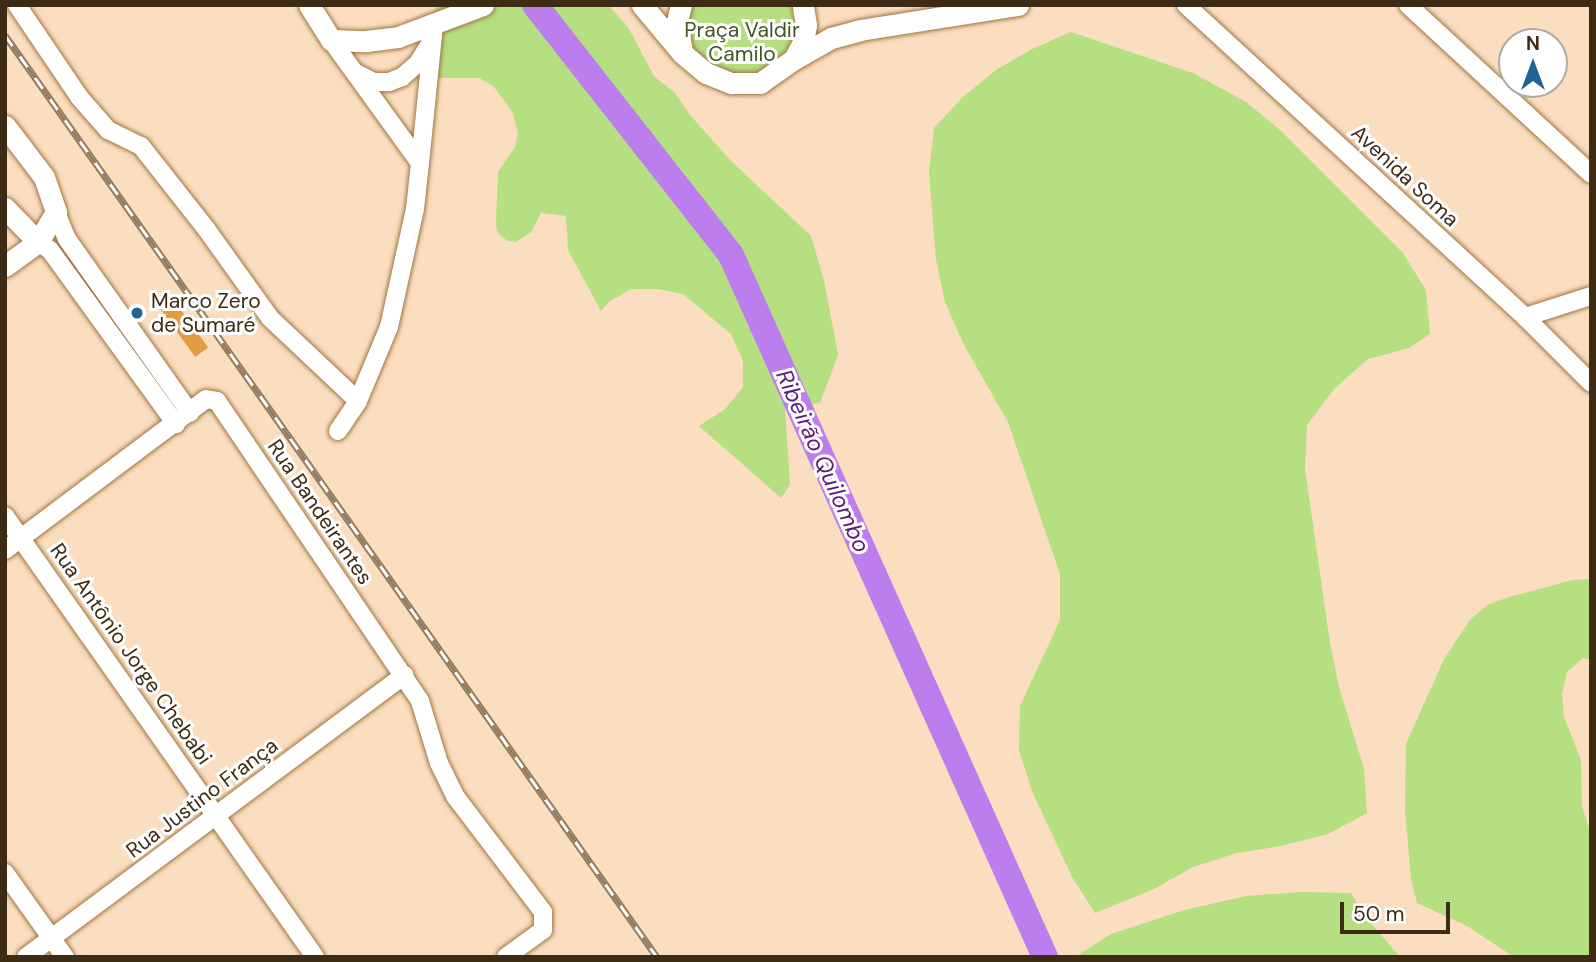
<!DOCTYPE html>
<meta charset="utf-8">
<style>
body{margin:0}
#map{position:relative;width:1596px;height:962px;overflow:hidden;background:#fbdebf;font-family:"DM Sans",sans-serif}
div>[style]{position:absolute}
.green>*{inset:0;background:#b5df80}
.river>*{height:26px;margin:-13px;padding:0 13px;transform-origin:13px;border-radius:13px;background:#bc7eee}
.building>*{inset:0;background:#e49c43;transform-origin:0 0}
.roads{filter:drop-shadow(0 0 2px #9f7442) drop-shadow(0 0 2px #9f7442)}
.minor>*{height:18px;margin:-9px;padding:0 9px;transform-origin:9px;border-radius:9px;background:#fff}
.major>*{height:21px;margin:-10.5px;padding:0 10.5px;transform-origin:10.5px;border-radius:10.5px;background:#fff}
.rail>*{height:7px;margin-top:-3.5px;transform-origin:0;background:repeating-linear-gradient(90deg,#fff 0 13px,#937c62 0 26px);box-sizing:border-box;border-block:2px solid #937c62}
.dots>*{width:19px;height:19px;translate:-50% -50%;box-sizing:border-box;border:4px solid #fff;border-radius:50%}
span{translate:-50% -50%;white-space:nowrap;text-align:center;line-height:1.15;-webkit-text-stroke:6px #fff;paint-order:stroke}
.park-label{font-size:21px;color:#405523}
.street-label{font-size:21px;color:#3d2b16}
.poi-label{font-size:21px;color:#3d2b16}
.left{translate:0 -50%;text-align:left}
.water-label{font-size:23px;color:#581a7e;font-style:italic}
.frame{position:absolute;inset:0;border:7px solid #3d2b16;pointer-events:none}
.north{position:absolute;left:1498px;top:28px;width:70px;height:70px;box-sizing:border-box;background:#fff;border:2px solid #b1aaa2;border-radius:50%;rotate:0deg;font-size:19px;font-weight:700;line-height:28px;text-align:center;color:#3d2b16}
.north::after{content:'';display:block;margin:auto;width:24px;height:32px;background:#236298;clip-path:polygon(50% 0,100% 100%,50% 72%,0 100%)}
.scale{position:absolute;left:1340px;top:902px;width:110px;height:32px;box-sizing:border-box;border:4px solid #3d2b16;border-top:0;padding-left:9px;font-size:21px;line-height:24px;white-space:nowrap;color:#3d2b16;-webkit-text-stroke:5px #fff;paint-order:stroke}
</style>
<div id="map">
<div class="green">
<i style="clip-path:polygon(437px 5px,608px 5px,628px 27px,654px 76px,675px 93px,690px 115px,730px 160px,811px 236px,824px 280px,838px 355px,820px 403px,785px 407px,790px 485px,781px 498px,699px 426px,725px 409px,743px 387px,743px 361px,731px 334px,683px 294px,657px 289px,631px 289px,609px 302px,601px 311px,568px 250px,566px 216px,541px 213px,531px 232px,516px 242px,507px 241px,498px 233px,496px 225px,498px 172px,515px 147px,518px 133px,512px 111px,493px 86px,479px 78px,437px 78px,424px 36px)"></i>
<i style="clip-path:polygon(691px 5px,792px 5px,794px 36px,787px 53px,758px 75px,722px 74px,694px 50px,688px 33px)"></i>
<i style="clip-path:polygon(1071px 32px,1193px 73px,1246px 102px,1279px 129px,1403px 253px,1426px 290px,1430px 334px,1409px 348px,1368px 359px,1335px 388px,1307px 425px,1305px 469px,1330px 643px,1339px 687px,1364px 769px,1367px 813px,1328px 834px,1281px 846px,1237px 853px,1193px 867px,1154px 889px,1095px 913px,1072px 877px,1032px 791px,1019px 750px,1020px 706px,1060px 620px,1060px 574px,1008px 422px,964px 345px,945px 302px,936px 260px,929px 172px,934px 128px,963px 97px,996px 70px,1032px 49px)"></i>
<i style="clip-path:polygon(1591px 579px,1591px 660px,1583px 658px,1567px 672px,1562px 694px,1564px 717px,1581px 760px,1582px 807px,1591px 834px,1591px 957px,1514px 957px,1467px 926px,1417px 903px,1411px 879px,1405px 812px,1406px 744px,1444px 659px,1470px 620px,1487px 605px,1509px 597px,1573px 580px)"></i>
<i style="clip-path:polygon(1300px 892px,1351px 893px,1364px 915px,1400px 957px,1075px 957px,1111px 934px,1184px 910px,1247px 896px)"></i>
</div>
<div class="river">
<i style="left:535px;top:5px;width:318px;rotate:51.9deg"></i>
<i style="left:731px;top:255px;width:769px;rotate:65.9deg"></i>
</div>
<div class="building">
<i style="left:170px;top:295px;width:65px;height:16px;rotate:54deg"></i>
</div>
<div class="roads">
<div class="minor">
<i style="left:17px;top:5px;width:112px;rotate:55.9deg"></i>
<i style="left:80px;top:98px;width:43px;rotate:48.8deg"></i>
<i style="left:108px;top:130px;width:37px;rotate:26deg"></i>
<i style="left:141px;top:146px;width:107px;rotate:51.8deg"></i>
<i style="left:207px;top:230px;width:108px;rotate:54.4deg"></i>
<i style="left:270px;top:318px;width:121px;rotate:43.3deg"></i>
<i style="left:1186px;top:5px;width:461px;rotate:42.6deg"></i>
<i style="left:1525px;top:317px;width:93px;rotate:45deg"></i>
<i style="left:1408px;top:5px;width:249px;rotate:42.7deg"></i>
<i style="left:331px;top:40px;width:152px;rotate:54.1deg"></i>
<i style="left:420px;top:163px;width:139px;rotate:-84.2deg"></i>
<i style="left:358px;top:74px;width:18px;rotate:27deg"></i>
<i style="left:374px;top:82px;width:15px"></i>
<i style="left:389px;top:82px;width:14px;rotate:-21deg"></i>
<i style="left:402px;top:77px;width:21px;rotate:-41deg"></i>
<i style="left:418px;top:63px;width:22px;rotate:-58deg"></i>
<i style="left:56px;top:212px;width:29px;rotate:68deg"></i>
<i style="left:67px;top:239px;width:213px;rotate:54.7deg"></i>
<i style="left:38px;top:242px;width:14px;rotate:34deg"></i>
<i style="left:50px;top:250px;width:215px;rotate:54.1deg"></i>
<i style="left:1525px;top:317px;width:69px;rotate:-17.7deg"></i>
<i style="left:338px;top:431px;width:36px;rotate:-56deg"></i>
<i style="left:358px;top:401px;width:80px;rotate:-67.3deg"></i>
<i style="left:389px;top:327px;width:121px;rotate:-77.6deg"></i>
<i style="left:415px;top:209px;width:46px;rotate:-83.8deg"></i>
<i style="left:5px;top:516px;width:539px;rotate:54.89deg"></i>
<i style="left:5px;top:550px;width:251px;rotate:-36.9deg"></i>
<i style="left:206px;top:399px;width:11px;rotate:10deg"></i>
<i style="left:217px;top:401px;width:362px;rotate:55.9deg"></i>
<i style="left:420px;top:701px;width:65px;rotate:73deg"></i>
<i style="left:439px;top:763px;width:37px;rotate:64deg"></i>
<i style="left:455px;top:796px;width:146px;rotate:52.8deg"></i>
<i style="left:543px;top:912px;width:18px;rotate:90deg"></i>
<i style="left:543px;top:930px;width:46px;rotate:143.9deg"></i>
<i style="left:5px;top:873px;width:103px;rotate:54.5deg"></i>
<i style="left:26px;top:957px;width:472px;rotate:-36.7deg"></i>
</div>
<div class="major">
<i style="left:309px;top:5px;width:41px;rotate:57.8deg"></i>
<i style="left:331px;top:40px;width:35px;rotate:2deg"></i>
<i style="left:366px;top:41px;width:32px;rotate:-7deg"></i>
<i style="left:398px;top:37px;width:91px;rotate:-20.6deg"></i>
<i style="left:642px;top:5px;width:62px;rotate:50.2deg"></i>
<i style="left:682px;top:53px;width:31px;rotate:40deg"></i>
<i style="left:706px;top:73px;width:27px;rotate:22deg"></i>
<i style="left:731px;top:83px;width:29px"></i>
<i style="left:760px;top:83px;width:42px;rotate:-35.2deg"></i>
<i style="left:794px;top:59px;width:43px;rotate:-29.6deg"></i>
<i style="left:831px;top:38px;width:30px;rotate:-15deg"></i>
<i style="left:860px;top:30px;width:160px;rotate:-9deg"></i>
<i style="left:681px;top:5px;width:16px;rotate:104deg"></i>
<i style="left:677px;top:21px;width:30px;rotate:81deg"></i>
<i style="left:794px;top:59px;width:19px;rotate:-62deg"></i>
<i style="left:803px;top:42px;width:17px;rotate:-80deg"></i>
<i style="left:806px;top:25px;width:20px;rotate:-99deg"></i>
<i style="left:5px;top:126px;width:64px;rotate:52.6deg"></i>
<i style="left:44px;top:177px;width:37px;rotate:71deg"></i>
<i style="left:56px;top:212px;width:35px;rotate:121deg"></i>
<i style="left:38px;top:242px;width:41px;rotate:144deg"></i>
<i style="left:5px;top:208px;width:47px;rotate:45.9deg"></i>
</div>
</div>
<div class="rail">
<i style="left:5px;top:35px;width:1129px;rotate:54.73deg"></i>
</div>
<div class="dots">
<i style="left:137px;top:313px;background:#236298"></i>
</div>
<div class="park-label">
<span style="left:742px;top:42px">Praça Valdir<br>Camilo</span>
</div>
<div class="street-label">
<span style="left:1405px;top:176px;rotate:43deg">Avenida Soma</span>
<span style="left:320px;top:512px;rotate:56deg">Rua Bandeirantes</span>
<span style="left:131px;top:654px;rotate:55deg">Rua Antônio Jorge Chebabi</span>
<span style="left:202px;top:798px;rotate:-37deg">Rua Justino França</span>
</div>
<div class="poi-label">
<span class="left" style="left:151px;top:313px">Marco Zero<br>de Sumaré</span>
</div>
<div class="water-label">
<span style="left:823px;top:461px;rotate:66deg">Ribeirão Quilombo</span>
</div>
<div class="frame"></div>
<div class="north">N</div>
<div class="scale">50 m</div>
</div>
